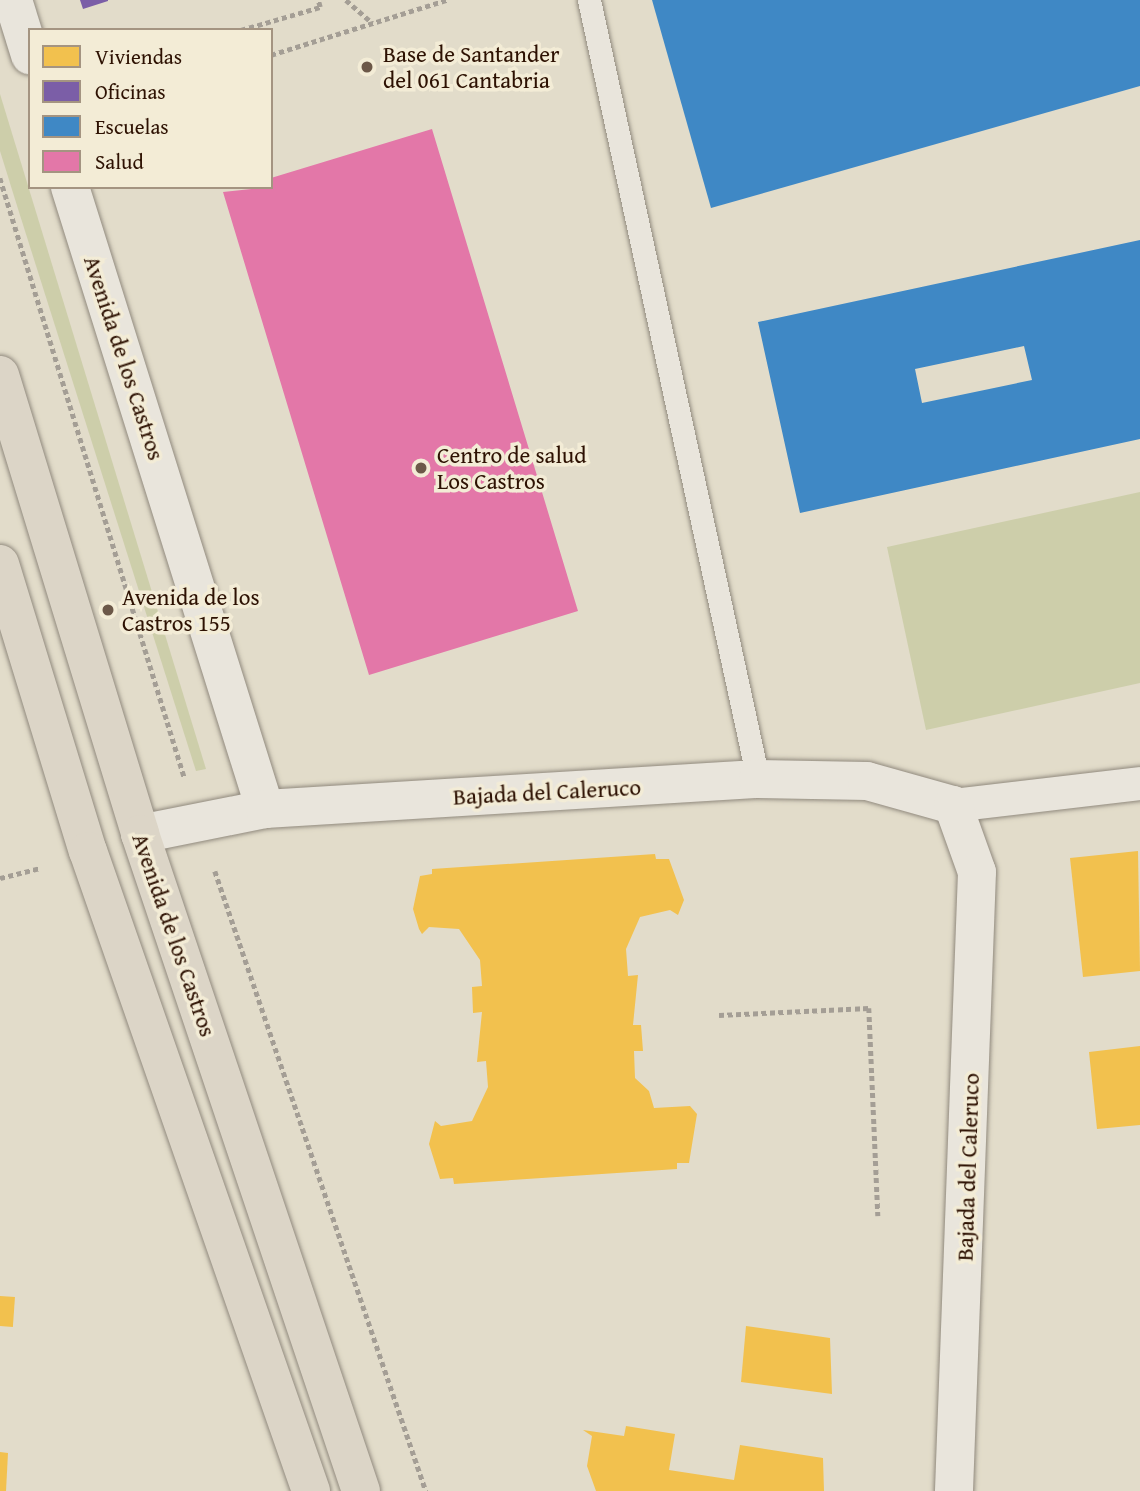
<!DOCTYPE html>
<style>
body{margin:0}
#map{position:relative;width:1140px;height:1491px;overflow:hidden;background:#e2dcca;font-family:"Gentium Book Plus",serif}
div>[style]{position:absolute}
.green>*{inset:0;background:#cdceaa}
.homes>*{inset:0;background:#f2c14e;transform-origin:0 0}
.offices>*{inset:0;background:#7b5ea7}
.schools>*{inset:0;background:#3f88c5}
.health>*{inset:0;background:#e377a8}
.path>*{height:4.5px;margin-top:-2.25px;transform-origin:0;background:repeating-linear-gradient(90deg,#a49e95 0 5px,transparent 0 8.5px)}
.roads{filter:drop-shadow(0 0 2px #918a7e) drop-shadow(0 0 2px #918a7e)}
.service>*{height:23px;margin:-11.5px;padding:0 11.5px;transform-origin:11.5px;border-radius:11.5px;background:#e9e5dc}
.pedestrian>*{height:33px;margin:-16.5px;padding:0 16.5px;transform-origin:16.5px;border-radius:16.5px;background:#e9e5dc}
.minor>*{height:38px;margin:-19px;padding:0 19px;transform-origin:19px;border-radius:19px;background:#e9e5dc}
.primary>*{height:38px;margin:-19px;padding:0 19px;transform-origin:19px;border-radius:19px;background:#dcd5c7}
.dots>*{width:19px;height:19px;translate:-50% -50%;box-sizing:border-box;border:4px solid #f3ecd6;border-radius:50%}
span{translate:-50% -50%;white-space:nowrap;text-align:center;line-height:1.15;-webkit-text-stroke:7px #f3ecd6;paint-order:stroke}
.poi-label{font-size:23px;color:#2d1102}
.left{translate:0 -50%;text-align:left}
.street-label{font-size:23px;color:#2d1102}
.legend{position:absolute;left:28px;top:28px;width:245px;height:161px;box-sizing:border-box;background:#f3ecd6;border:2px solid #a49481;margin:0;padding:9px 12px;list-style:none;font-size:21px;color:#2d1102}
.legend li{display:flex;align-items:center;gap:14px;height:35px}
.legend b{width:35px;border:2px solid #a49481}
</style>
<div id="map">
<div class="green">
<i style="clip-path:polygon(0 94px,206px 769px,196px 771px,19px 212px,0 151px)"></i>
<i style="clip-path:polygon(1140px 492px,1140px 683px,926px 730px,887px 547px)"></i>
</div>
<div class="homes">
<i style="clip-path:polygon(1138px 851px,1140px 971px,1083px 977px,1070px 858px)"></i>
<i style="clip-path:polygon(655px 854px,656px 859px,669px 859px,684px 900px,678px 915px,670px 910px,640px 917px,626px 949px,628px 976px,638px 975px,633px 1025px,641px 1025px,643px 1051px,634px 1051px,635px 1078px,649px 1091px,654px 1108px,690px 1106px,697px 1114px,689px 1163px,677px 1163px,677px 1169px,454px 1184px,453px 1178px,440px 1179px,429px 1144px,435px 1121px,441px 1126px,472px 1121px,488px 1087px,486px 1061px,477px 1062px,482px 1012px,473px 1013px,472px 987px,482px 986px,480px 960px,459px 929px,429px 927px,422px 934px,419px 929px,413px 909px,420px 876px,432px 874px,432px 869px)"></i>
<i style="clip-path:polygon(1140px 1046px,1140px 1125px,1097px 1129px,1089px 1052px)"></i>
<i style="left:0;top:1296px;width:15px;height:30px;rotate:4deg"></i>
<i style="clip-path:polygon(746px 1326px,830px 1338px,832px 1394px,741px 1382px)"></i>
<i style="clip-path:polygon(626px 1426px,675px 1434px,669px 1470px,734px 1480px,740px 1445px,823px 1458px,824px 1491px,596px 1491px,587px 1466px,592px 1436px,583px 1430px,624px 1436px)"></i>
<i style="clip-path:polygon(0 1452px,8px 1453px,6px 1491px,0 1491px)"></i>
</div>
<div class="offices">
<i style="clip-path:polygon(80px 0,108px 0,108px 1px,83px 9px)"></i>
</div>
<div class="schools">
<i style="clip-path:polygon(652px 0,1140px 0,1140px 86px,711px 208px)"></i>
<i style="clip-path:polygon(evenodd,1140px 240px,1140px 439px,800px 513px,758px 322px,1140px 240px,1024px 346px,1032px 380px,922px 403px,915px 369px,1024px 346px)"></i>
</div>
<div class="health">
<i style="clip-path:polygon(432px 129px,578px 611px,369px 675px,223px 192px,271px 187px,271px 178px)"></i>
</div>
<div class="path">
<i style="left:346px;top:0;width:35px;rotate:41deg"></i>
<i style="left:241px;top:30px;width:82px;rotate:-16.2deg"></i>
<i style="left:320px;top:7px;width:7px;rotate:-106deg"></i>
<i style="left:271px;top:55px;width:184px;rotate:-17.4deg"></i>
<i style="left:0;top:178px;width:626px;rotate:72.9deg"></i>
<i style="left:215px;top:871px;width:655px;rotate:71.21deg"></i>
<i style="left:0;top:878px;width:41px;rotate:-14deg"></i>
<i style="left:719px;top:1015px;width:150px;rotate:-2.7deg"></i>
<i style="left:869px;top:1008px;width:208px;rotate:87.5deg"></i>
</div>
<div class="roads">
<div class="service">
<i style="left:589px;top:0;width:797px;rotate:77.76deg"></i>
</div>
<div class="pedestrian">
<i style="left:953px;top:805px;width:188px;rotate:-6.7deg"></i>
</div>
<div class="minor">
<i style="left:13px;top:0;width:58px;rotate:72.8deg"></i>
<i style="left:70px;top:187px;width:652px;rotate:72.59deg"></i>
<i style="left:140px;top:834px;width:127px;rotate:-11.3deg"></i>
<i style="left:265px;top:809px;width:494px;rotate:-3.5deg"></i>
<i style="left:758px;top:779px;width:109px;rotate:1.1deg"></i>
<i style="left:867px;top:781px;width:89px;rotate:15.6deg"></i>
<i style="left:953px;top:805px;width:71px;rotate:70.3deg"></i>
<i style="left:977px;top:872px;width:619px;rotate:92.13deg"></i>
</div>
<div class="primary">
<i style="left:0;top:375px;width:480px;rotate:73deg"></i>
<i style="left:140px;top:834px;width:693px;rotate:71.41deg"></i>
<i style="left:0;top:564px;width:300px;rotate:73deg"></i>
<i style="left:88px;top:851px;width:678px;rotate:70.79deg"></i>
</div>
</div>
<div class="dots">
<i style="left:367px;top:67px;background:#6c5848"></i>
<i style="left:421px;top:468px;background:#6c5848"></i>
<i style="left:108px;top:610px;background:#6c5848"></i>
</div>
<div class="poi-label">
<span class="left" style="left:383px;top:67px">Base de Santander<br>del 061 Cantabria</span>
<span class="left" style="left:437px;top:468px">Centro de salud<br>Los Castros</span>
<span class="left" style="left:122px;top:610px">Avenida de los<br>Castros 155</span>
</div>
<div class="street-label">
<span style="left:124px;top:358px;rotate:72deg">Avenida de los Castros</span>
<span style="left:547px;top:792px;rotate:-3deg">Bajada del Caleruco</span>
<span style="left:174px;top:935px;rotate:71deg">Avenida de los Castros</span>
<span style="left:968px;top:1167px;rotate:-88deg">Bajada del Caleruco</span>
</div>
<ul class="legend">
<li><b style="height:19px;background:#f2c14e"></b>Viviendas</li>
<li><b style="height:19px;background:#7b5ea7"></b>Oficinas</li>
<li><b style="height:19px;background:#3f88c5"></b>Escuelas</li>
<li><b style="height:19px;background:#e377a8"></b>Salud</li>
</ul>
</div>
